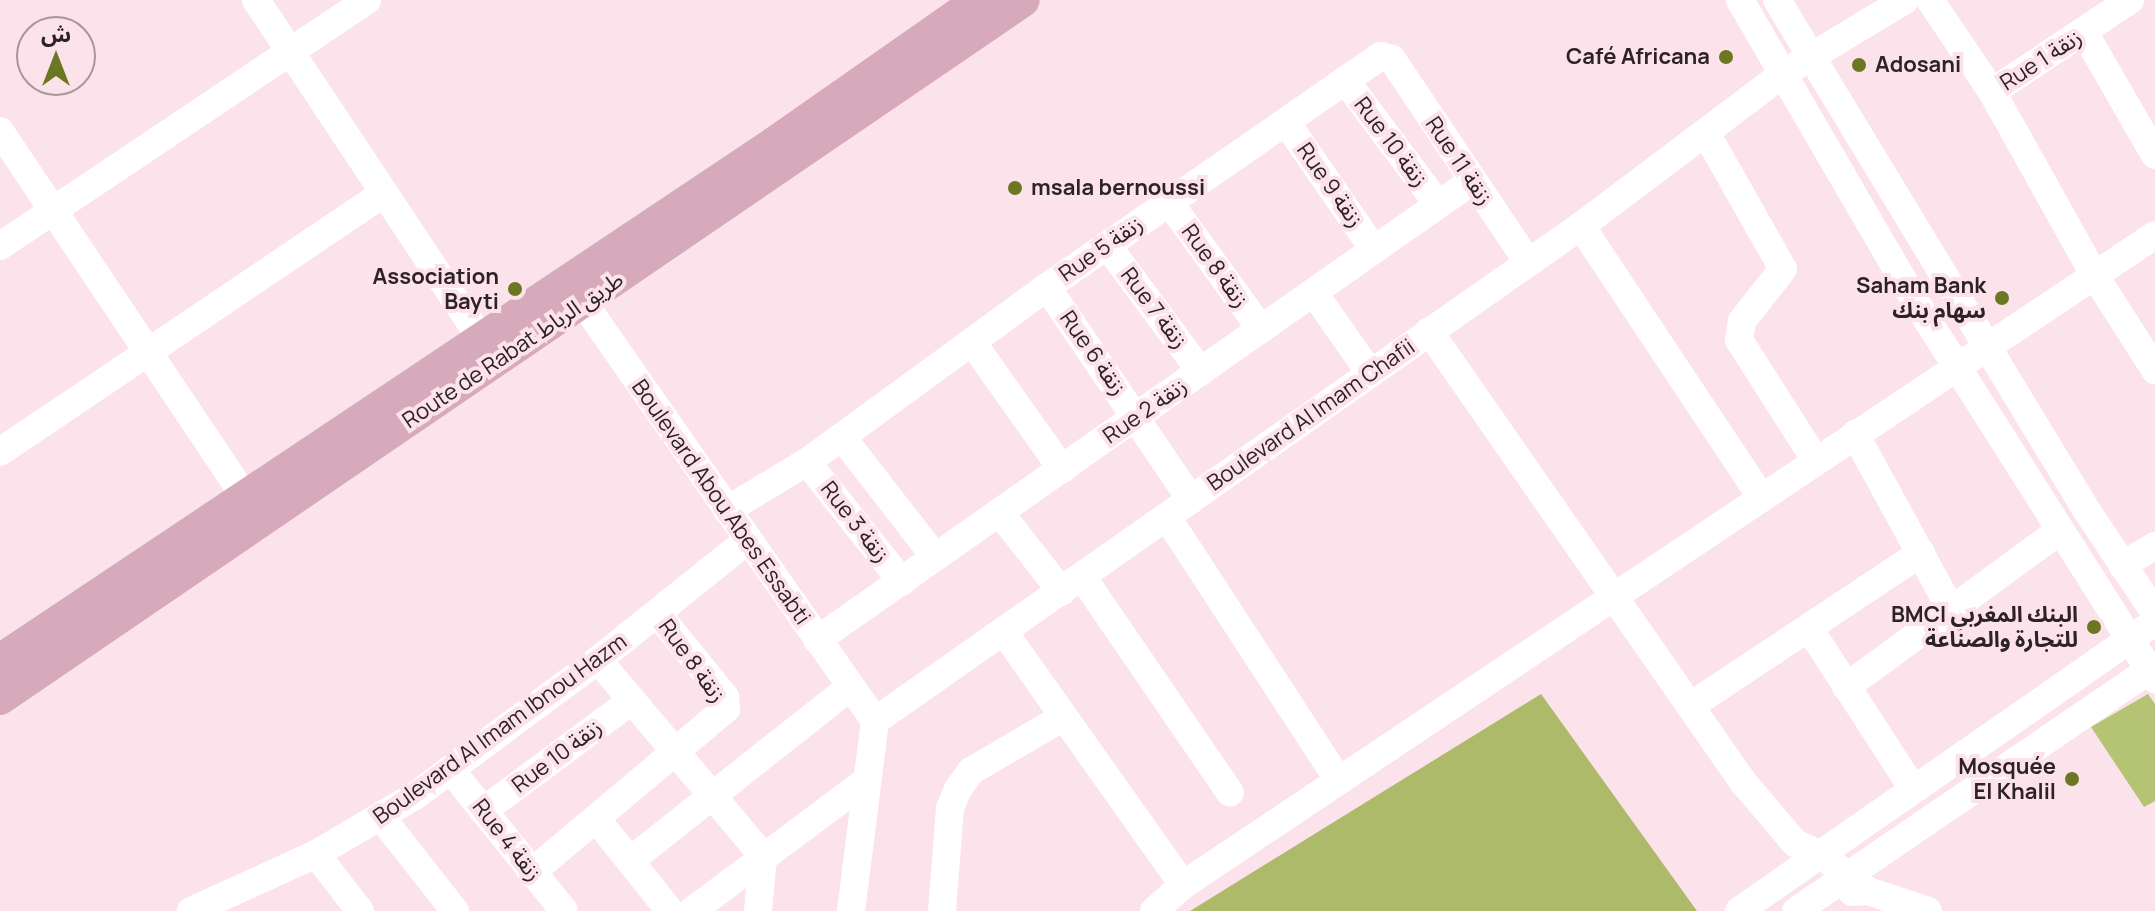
<!DOCTYPE html>
<meta charset="utf-8">
<style>
body{margin:0}
#map{position:relative;width:2155px;height:911px;overflow:hidden;background:#fce2ea;font-family:Manrope,"Noto Sans Arabic",sans-serif}
div>[style]{position:absolute}
.green>*{inset:0;background:#b5c374}
.forest>*{inset:0;background:#acba6a}
.minor>*{height:28px;margin:-14px;padding:0 14px;transform-origin:14px;border-radius:14px;background:#fff}
.major>*{height:34px;margin:-17px;padding:0 17px;transform-origin:17px;border-radius:17px;background:#d6aabb}
.dots>*{width:22px;height:22px;translate:-50% -50%;box-sizing:border-box;border:4px solid #fce2ea;border-radius:50%}
span{translate:-50% -50%;white-space:nowrap;text-align:center;line-height:1.15;-webkit-text-stroke:8px #fce2ea;paint-order:stroke}
.poi-label{font-size:22px;color:#2d2226;font-weight:700}
.right{translate:-100% -50%;text-align:right}
.left{translate:0 -50%;text-align:left}
.street-label{font-size:22px;color:#2d2226}
.north{position:absolute;left:16px;top:16px;width:80px;height:80px;box-sizing:border-box;background:#fce2ea;border:2px solid #a9959c;border-radius:50%;rotate:0deg;font-size:22px;font-weight:700;line-height:32px;text-align:center;color:#2d2226}
.north::after{content:'';display:block;margin:auto;width:28px;height:36px;background:#6b7723;clip-path:polygon(50% 0,100% 100%,50% 72%,0 100%)}
</style>
<div id="map">
<div class="green">
<i style="clip-path:polygon(2148px 694px,2155px 704px,2155px 801px,2144px 807px,2091px 727px)"></i>
</div>
<div class="forest">
<i style="clip-path:polygon(1541px 694px,1697px 911px,1190px 911px)"></i>
</div>
<div class="minor">
<i style="left:256px;top:0;width:405px;rotate:56.4deg"></i>
<i style="left:1740px;top:0;width:342px;rotate:59.8deg"></i>
<i style="left:1912px;top:296px;width:454px;rotate:57.6deg"></i>
<i style="left:1777px;top:0;width:598px;rotate:58.76deg"></i>
<i style="left:2087px;top:511px;width:123px;rotate:56.3deg"></i>
<i style="left:1930px;top:0;width:111px;rotate:56deg"></i>
<i style="left:1992px;top:92px;width:211px;rotate:60.8deg"></i>
<i style="left:2095px;top:276px;width:112px;rotate:57.4deg"></i>
<i style="left:2084px;top:32px;width:142px;rotate:60deg"></i>
<i style="left:1345px;top:80px;width:154px;rotate:53.2deg"></i>
<i style="left:1992px;top:92px;width:166px;rotate:-33.7deg"></i>
<i style="left:1286px;top:122px;width:153px;rotate:55.4deg"></i>
<i style="left:0;top:131px;width:442px;rotate:56.2deg"></i>
<i style="left:1706px;top:133px;width:156px;rotate:60.5deg"></i>
<i style="left:1783px;top:269px;width:66px;rotate:128.3deg"></i>
<i style="left:1742px;top:321px;width:19px;rotate:99deg"></i>
<i style="left:1739px;top:340px;width:143px;rotate:57.5deg"></i>
<i style="left:1169px;top:202px;width:157px;rotate:54.1deg"></i>
<i style="left:1581px;top:226px;width:327px;rotate:56.4deg"></i>
<i style="left:1107px;top:245px;width:158px;rotate:53.5deg"></i>
<i style="left:0;top:246px;width:442px;rotate:-33.8deg"></i>
<i style="left:571px;top:285px;width:532px;rotate:55.11deg"></i>
<i style="left:1047px;top:287px;width:257px;rotate:55.9deg"></i>
<i style="left:1314px;top:293px;width:98px;rotate:55deg"></i>
<i style="left:1429px;top:331px;width:550px;rotate:55.15deg"></i>
<i style="left:1743px;top:782px;width:80px;rotate:49.6deg"></i>
<i style="left:1795px;top:843px;width:29px;rotate:25deg"></i>
<i style="left:1821px;top:855px;width:59px;rotate:37.5deg"></i>
<i style="left:972px;top:342px;width:156px;rotate:54.7deg"></i>
<i style="left:1855px;top:434px;width:200px;rotate:61.3deg"></i>
<i style="left:842px;top:437px;width:152px;rotate:52.2deg"></i>
<i style="left:0;top:452px;width:460px;rotate:-34deg"></i>
<i style="left:807px;top:462px;width:153px;rotate:51.6deg"></i>
<i style="left:727px;top:510px;width:93px;rotate:-31deg"></i>
<i style="left:807px;top:462px;width:297px;rotate:-36.1deg"></i>
<i style="left:1047px;top:287px;width:406px;rotate:-34.7deg"></i>
<i style="left:1381px;top:56px;width:11px;rotate:15deg"></i>
<i style="left:1392px;top:59px;width:244px;rotate:56.2deg"></i>
<i style="left:1000px;top:513px;width:100px;rotate:51.9deg"></i>
<i style="left:1167px;top:517px;width:315px;rotate:56.9deg"></i>
<i style="left:2122px;top:565px;width:38px;rotate:-30deg"></i>
<i style="left:1083px;top:578px;width:260px;rotate:55.6deg"></i>
<i style="left:1809px;top:628px;width:189px;rotate:57.1deg"></i>
<i style="left:1004px;top:632px;width:310px;rotate:54.7deg"></i>
<i style="left:817px;top:640px;width:800px;rotate:-35.02deg"></i>
<i style="left:598px;top:660px;width:256px;rotate:49.9deg"></i>
<i style="left:763px;top:856px;width:55px;rotate:95.2deg"></i>
<i style="left:1846px;top:687px;width:263px;rotate:-36.2deg"></i>
<i style="left:1692px;top:705px;width:275px;rotate:-33.6deg"></i>
<i style="left:450px;top:769px;width:182px;rotate:51.2deg"></i>
<i style="left:483px;top:811px;width:184px;rotate:-36.6deg"></i>
<i style="left:381px;top:817px;width:120px;rotate:51.8deg"></i>
<i style="left:597px;top:820px;width:117px;rotate:51.3deg"></i>
<i style="left:316px;top:854px;width:72px;rotate:52.3deg"></i>
<i style="left:631px;top:860px;width:280px;rotate:-38.3deg"></i>
<i style="left:531px;top:873px;width:255px;rotate:-40.1deg"></i>
<i style="left:726px;top:709px;width:12px;rotate:-95deg"></i>
<i style="left:725px;top:697px;width:108px;rotate:-129deg"></i>
<i style="left:1852px;top:892px;width:16px;rotate:-4deg"></i>
<i style="left:1868px;top:891px;width:63px;rotate:18.4deg"></i>
<i style="left:191px;top:911px;width:137px;rotate:-24.5deg"></i>
<i style="left:316px;top:854px;width:116px;rotate:-30.5deg"></i>
<i style="left:416px;top:795px;width:227px;rotate:-36.6deg"></i>
<i style="left:598px;top:660px;width:192px;rotate:-38.7deg"></i>
<i style="left:692px;top:911px;width:219px;rotate:-36.8deg"></i>
<i style="left:851px;top:911px;width:192px;rotate:-82.8deg"></i>
<i style="left:875px;top:721px;width:862px;rotate:-35.04deg"></i>
<i style="left:1581px;top:226px;width:254px;rotate:-37deg"></i>
<i style="left:1784px;top:73px;width:141px;rotate:-31.1deg"></i>
<i style="left:942px;top:911px;width:103px;rotate:-85.6deg"></i>
<i style="left:950px;top:808px;width:21px;rotate:-67deg"></i>
<i style="left:958px;top:789px;width:22px;rotate:-54deg"></i>
<i style="left:971px;top:771px;width:105px;rotate:-30.2deg"></i>
<i style="left:1154px;top:911px;width:39px;rotate:-42deg"></i>
<i style="left:1183px;top:885px;width:1169px;rotate:-33.77deg"></i>
<i style="left:1739px;top:911px;width:494px;rotate:-34.8deg"></i>
<i style="left:1796px;top:911px;width:435px;rotate:-34.3deg"></i>
</div>
<div class="major">
<i style="left:0;top:661px;width:931px;rotate:-33.74deg"></i>
<i style="left:774px;top:144px;width:251px;rotate:-35deg"></i>
<i style="left:0;top:698px;width:1238px;rotate:-34.31deg"></i>
</div>
<div class="dots">
<i style="left:1726px;top:57px;background:#6b7723"></i>
<i style="left:1859px;top:65px;background:#6b7723"></i>
<i style="left:1015px;top:188px;background:#6b7723"></i>
<i style="left:515px;top:289px;background:#6b7723"></i>
<i style="left:2002px;top:298px;background:#6b7723"></i>
<i style="left:2094px;top:627px;background:#6b7723"></i>
<i style="left:2072px;top:779px;background:#6b7723"></i>
</div>
<div class="poi-label">
<span class="right" style="left:1710px;top:57px">Café Africana</span>
<span class="left" style="left:1875px;top:65px">Adosani</span>
<span class="left" style="left:1031px;top:188px">msala bernoussi</span>
<span class="right" style="left:499px;top:289px">Association<br>Bayti</span>
<span class="right" style="left:1986px;top:298px">Saham Bank<br>سهام بنك</span>
<span class="right" style="left:2078px;top:627px">BMCI البنك المغربي<br>للتجارة والصناعة</span>
<span class="right" style="left:2056px;top:779px">Mosquée<br>El Khalil</span>
</div>
<div class="street-label">
<span style="left:2041px;top:60px;rotate:-33deg">Rue 1 زنقة</span>
<span style="left:1391px;top:142px;rotate:53deg">Rue 10 زنقة</span>
<span style="left:1459px;top:161px;rotate:56deg">Rue 11 زنقة</span>
<span style="left:1330px;top:185px;rotate:55deg">Rue 9 زنقة</span>
<span style="left:1101px;top:249px;rotate:-35deg">Rue 5 زنقة</span>
<span style="left:1215px;top:266px;rotate:54deg">Rue 8 زنقة</span>
<span style="left:1154px;top:308px;rotate:53deg">Rue 7 زنقة</span>
<span style="left:513px;top:350px;rotate:-34deg">Route de Rabat طريق الرباط</span>
<span style="left:1093px;top:353px;rotate:55deg">Rue 6 زنقة</span>
<span style="left:1145px;top:411px;rotate:-35deg">Rue 2 زنقة</span>
<span style="left:1311px;top:415px;rotate:-35deg">Boulevard Al Imam Chafii</span>
<span style="left:721px;top:502px;rotate:55deg">Boulevard Abou Abes Essabti</span>
<span style="left:855px;top:522px;rotate:52deg">Rue 3 زنقة</span>
<span style="left:692px;top:661px;rotate:54deg">Rue 8 زنقة</span>
<span style="left:500px;top:729px;rotate:-36deg">Boulevard Al Imam Ibnou Hazm</span>
<span style="left:557px;top:756px;rotate:-37deg">Rue 10 زنقة</span>
<span style="left:507px;top:840px;rotate:52deg">Rue 4 زنقة</span>
</div>
<div class="north">ش</div>
</div>
